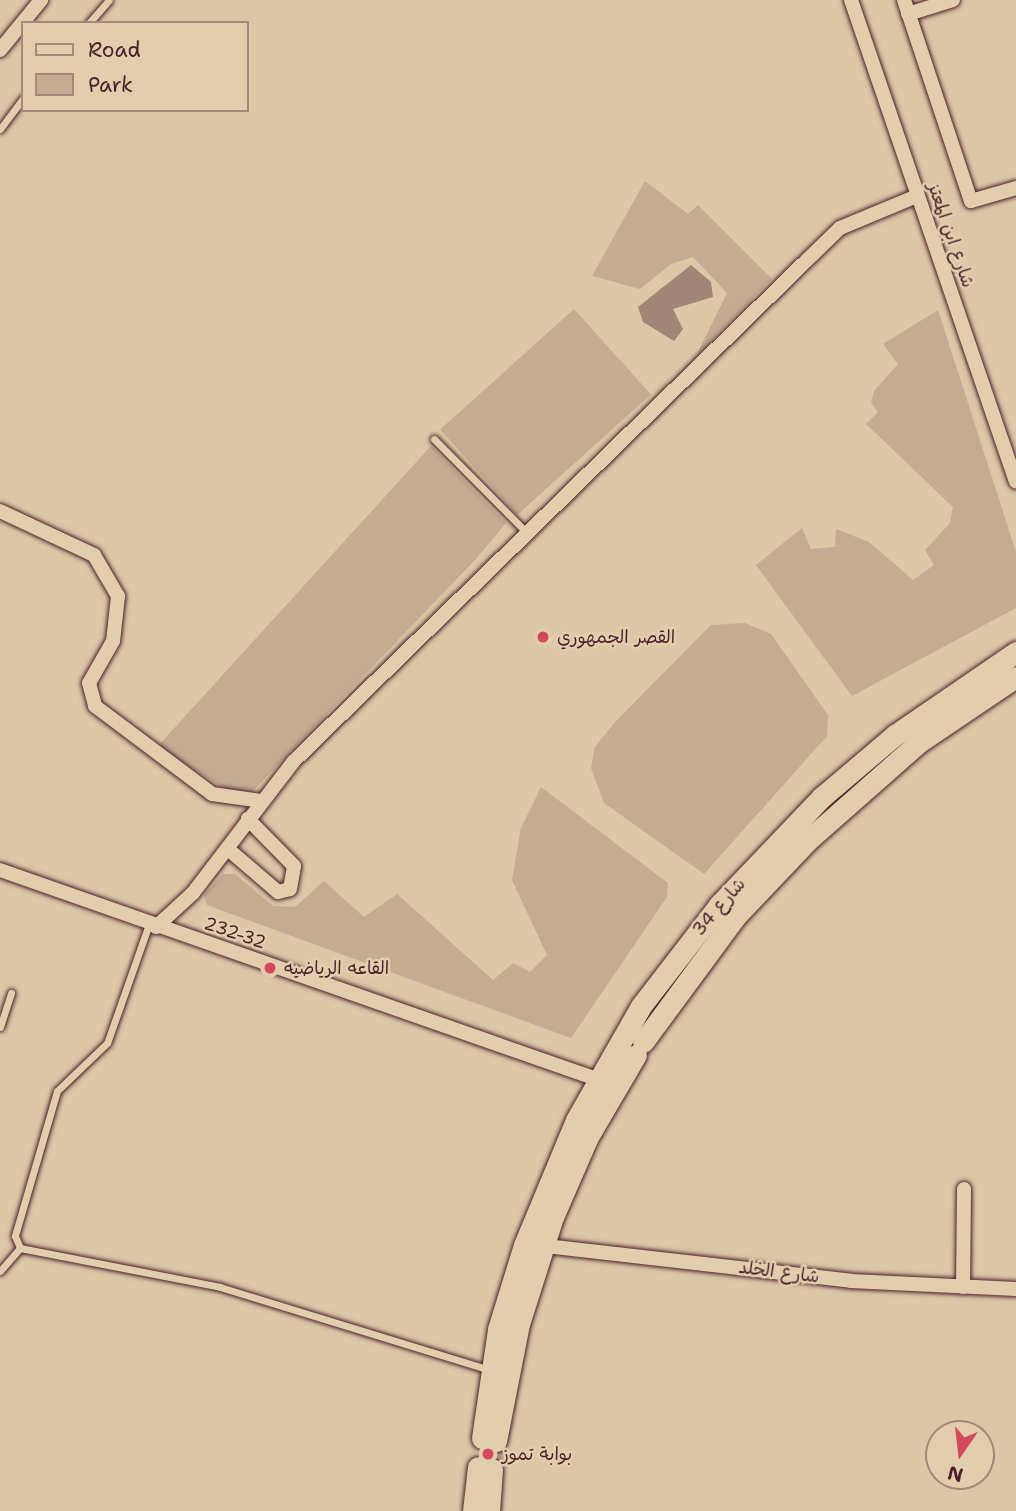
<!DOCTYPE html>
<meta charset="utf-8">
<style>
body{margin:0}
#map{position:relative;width:1016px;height:1511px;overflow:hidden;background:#dcc7a7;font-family:"Shantell Sans","Playpen Sans Arabic",sans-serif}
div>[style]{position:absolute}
.green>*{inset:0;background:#c4ab92;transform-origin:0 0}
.water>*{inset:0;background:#a18576}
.secondary-tunnel>*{height:21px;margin-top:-10.5px;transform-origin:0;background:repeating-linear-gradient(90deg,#bfa58e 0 21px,transparent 0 31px)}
.roads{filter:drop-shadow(0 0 2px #4a1f2b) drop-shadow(0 0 2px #4a1f2b)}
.service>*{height:7px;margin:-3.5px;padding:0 3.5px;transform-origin:3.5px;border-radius:3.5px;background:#e2ceac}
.minor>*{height:14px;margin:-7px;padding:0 7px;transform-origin:7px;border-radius:7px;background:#e2ceac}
.secondary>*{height:21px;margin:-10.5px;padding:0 10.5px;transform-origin:10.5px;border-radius:10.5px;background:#e2ceac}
.dots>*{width:19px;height:19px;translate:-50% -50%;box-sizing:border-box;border:4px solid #e2ceac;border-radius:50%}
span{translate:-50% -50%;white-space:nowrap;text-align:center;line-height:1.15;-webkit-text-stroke:5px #e2ceac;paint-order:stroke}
.street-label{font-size:18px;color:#4a1f2b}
.poi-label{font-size:18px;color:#4a1f2b}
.left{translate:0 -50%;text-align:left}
.legend{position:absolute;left:21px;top:21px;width:228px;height:91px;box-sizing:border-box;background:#e2ceac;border:2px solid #a58878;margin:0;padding:9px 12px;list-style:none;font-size:21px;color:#4a1f2b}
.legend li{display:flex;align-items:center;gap:14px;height:35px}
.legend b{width:35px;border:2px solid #a58878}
.north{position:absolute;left:925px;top:1420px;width:70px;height:70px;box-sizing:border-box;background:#e2ceac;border:2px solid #a58878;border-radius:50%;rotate:194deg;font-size:19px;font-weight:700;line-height:28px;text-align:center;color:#4a1f2b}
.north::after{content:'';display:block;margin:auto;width:24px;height:32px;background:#d1495b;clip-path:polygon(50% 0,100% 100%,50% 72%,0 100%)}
</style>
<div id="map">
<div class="green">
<i style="clip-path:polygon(645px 181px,688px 214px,698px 205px,772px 279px,696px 356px,727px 293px,693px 257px,671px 264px,640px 289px,592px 276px)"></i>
<i style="left:574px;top:309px;width:115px;height:180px;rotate:48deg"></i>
<i style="clip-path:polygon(938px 310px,1016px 552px,1016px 608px,852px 696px,756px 565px,802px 528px,811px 549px,835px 547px,836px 529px,869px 542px,913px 580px,934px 565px,925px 550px,950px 523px,953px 507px,866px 424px,878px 412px,871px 403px,874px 391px,898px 364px,883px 344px)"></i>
<i style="clip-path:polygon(431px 446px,506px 523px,475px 560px,252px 792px,226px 790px,158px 746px)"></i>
<i style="clip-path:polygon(745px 623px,771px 634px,828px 715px,827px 736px,704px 874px,604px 803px,591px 768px,595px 747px,615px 722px,711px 625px)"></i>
<i style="clip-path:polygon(541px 787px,668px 883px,667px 897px,571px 1038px,207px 905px,204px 895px,223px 874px,235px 874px,273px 906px,295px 907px,324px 881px,364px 917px,397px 894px,493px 980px,513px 963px,530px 972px,547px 955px,512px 880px,521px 828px)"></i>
</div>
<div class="water">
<i style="clip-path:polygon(691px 265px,711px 282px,713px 297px,673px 309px,683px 329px,674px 341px,643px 322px,638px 307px)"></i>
</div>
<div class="secondary-tunnel">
<i style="left:492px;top:1469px;width:28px;rotate:-82deg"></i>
</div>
<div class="roads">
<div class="service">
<i style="left:89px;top:23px;width:30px;rotate:-49deg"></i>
<i style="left:0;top:129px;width:38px;rotate:-53deg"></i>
<i style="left:434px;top:439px;width:132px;rotate:45.3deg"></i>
<i style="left:149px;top:924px;width:126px;rotate:109.4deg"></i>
<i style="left:107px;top:1043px;width:69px;rotate:136.2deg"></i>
<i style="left:57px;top:1091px;width:151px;rotate:106.2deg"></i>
<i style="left:15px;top:1236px;width:13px;rotate:67deg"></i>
<i style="left:20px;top:1248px;width:204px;rotate:11deg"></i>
<i style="left:220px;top:1287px;width:282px;rotate:17.1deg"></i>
<i style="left:0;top:1027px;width:36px;rotate:-72deg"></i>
<i style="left:0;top:1271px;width:30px;rotate:-49deg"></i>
</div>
<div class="minor">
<i style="left:851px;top:0;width:509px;rotate:71.1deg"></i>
<i style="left:904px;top:0;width:212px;rotate:71.6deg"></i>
<i style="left:971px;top:201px;width:47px;rotate:-16.1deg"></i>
<i style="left:908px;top:14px;width:47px;rotate:-17.3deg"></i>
<i style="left:0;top:50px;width:65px;rotate:-50.6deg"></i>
<i style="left:0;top:511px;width:104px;rotate:25.1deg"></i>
<i style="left:94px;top:555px;width:48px;rotate:59.7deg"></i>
<i style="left:118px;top:596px;width:45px;rotate:96.3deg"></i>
<i style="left:113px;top:641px;width:48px;rotate:119.7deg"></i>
<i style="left:89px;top:683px;width:24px;rotate:75deg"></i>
<i style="left:95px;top:706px;width:146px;rotate:36.9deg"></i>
<i style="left:212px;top:794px;width:49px;rotate:8.1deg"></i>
<i style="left:228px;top:849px;width:66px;rotate:40.7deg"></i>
<i style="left:278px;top:892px;width:12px;rotate:-14deg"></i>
<i style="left:290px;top:889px;width:23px;rotate:-80deg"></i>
<i style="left:294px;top:866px;width:66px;rotate:-134.4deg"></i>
<i style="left:0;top:870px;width:641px;rotate:19.31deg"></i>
<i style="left:156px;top:927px;width:50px;rotate:-42.6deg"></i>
<i style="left:193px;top:893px;width:166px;rotate:-52.6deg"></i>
<i style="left:294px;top:761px;width:716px;rotate:-44.32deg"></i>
<i style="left:806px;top:261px;width:47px;rotate:-44.1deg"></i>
<i style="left:840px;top:228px;width:83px;rotate:-22.6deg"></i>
<i style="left:537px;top:1245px;width:316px;rotate:6.5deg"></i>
<i style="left:851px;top:1281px;width:165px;rotate:2.8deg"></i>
<i style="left:963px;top:1287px;width:98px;rotate:-89.4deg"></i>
</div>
<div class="secondary">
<i style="left:643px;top:1042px;width:155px;rotate:-53.6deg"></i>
<i style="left:735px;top:917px;width:105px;rotate:-46.5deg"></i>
<i style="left:807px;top:841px;width:148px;rotate:-41.4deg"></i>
<i style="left:918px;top:743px;width:118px;rotate:-34deg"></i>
<i style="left:482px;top:1438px;width:110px;rotate:-81.6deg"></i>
<i style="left:498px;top:1329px;width:88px;rotate:-72.8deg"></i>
<i style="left:524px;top:1245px;width:135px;rotate:-67.4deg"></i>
<i style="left:576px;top:1120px;width:131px;rotate:-60.3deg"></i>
<i style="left:641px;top:1006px;width:128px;rotate:-52.3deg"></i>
<i style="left:719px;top:905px;width:149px;rotate:-46.4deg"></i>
<i style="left:822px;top:797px;width:96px;rotate:-40.3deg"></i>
<i style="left:895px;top:735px;width:147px;rotate:-34.4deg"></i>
<i style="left:496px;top:1441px;width:119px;rotate:-78.9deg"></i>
<i style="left:519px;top:1324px;width:112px;rotate:-72.4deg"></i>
<i style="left:553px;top:1217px;width:87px;rotate:-66.4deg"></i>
<i style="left:588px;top:1137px;width:95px;rotate:-59.7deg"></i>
<i style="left:473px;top:1511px;width:44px;rotate:-83.5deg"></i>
<i style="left:489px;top:1511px;width:42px;rotate:-85.9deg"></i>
</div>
</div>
<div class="dots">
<i style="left:543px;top:637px;background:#d1495b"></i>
<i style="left:270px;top:968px;background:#d1495b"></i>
<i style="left:488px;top:1454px;background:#d1495b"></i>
</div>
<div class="street-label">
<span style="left:951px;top:235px;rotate:71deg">شارع ابن المعتز</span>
<span style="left:719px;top:907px;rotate:-49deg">شارع 34</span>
<span style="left:235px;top:933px;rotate:19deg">232-32</span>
<span style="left:779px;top:1272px;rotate:7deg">شارع الخلد</span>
</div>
<div class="poi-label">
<span class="left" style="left:557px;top:637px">القصر الجمهوري</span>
<span class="left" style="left:284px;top:968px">القاعه الرياضيه</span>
<span class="left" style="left:502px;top:1454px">بوابة تموز</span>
</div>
<ul class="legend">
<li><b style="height:9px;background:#e2ceac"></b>Road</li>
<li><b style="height:19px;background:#c4ab92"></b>Park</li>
</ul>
<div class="north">N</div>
</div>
